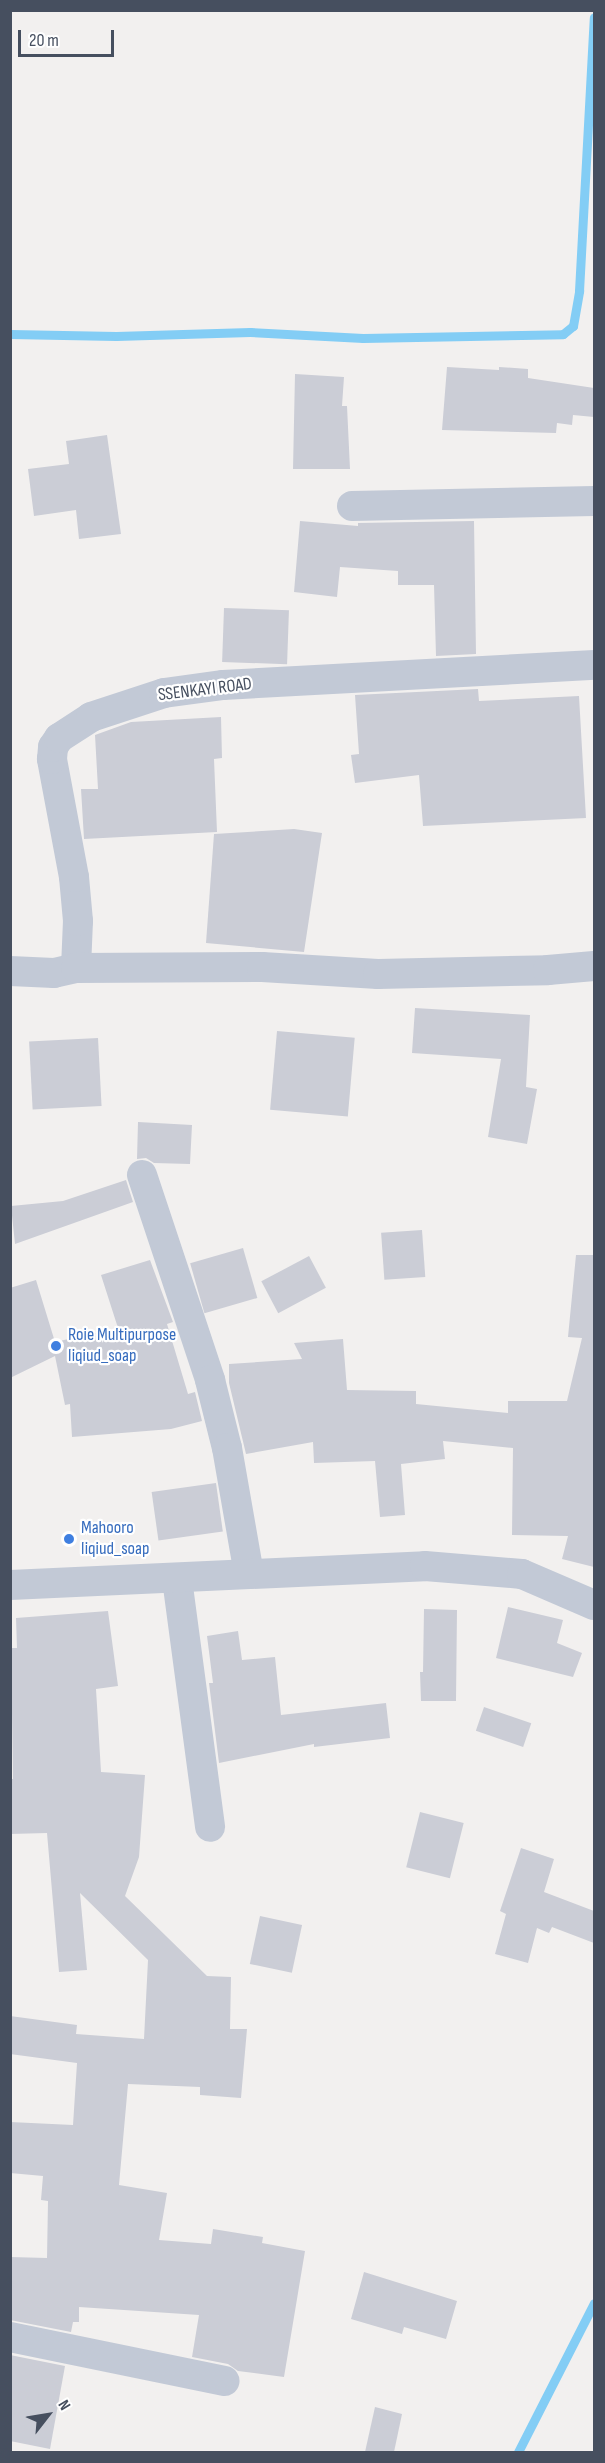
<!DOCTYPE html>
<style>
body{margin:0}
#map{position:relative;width:605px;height:2463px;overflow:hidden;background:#f2f0ef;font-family:"Sofia Sans Condensed",sans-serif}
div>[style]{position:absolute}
.stream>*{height:9px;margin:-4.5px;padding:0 4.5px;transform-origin:4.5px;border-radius:4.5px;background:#83cdf5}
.building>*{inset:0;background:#cbcdd6;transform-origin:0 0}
.street>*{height:30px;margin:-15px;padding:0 15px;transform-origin:15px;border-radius:15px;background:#c2c9d6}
.dots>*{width:16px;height:16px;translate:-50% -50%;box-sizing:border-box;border:3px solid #fff;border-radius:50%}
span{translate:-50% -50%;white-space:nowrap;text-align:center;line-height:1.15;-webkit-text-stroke:4.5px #fff;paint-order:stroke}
.street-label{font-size:18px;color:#464f5f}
.shop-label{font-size:18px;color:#366cbe}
.left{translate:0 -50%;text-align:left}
.frame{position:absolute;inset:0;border:12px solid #464f5f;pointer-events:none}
.north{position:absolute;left:18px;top:2385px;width:60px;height:60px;-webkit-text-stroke:4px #fff;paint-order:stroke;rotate:59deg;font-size:16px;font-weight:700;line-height:24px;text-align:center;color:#464f5f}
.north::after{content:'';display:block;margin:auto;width:21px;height:27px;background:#464f5f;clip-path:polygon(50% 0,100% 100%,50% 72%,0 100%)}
.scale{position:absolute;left:18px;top:30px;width:96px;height:27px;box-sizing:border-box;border:3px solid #464f5f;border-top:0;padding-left:8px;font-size:18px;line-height:21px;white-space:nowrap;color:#464f5f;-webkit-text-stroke:4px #fff;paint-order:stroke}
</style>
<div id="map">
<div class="stream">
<i style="left:10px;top:334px;width:106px;rotate:1.1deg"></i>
<i style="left:116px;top:336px;width:134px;rotate:-1.7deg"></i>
<i style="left:250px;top:332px;width:113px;rotate:3deg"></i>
<i style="left:363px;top:338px;width:200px;rotate:-1.1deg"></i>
<i style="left:563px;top:334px;width:13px;rotate:-39deg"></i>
<i style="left:573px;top:326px;width:36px;rotate:-80deg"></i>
<i style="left:579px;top:291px;width:274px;rotate:-86.9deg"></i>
<i style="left:518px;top:2452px;width:167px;rotate:-63deg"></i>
</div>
<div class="building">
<i style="clip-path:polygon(447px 367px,499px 370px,499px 367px,528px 369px,528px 378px,594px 388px,594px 417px,573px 415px,572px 425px,557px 423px,556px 433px,442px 430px)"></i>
<i style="clip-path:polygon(295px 374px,344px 377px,342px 406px,347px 406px,350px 469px,293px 469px)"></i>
<i style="clip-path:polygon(107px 435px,121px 534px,79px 539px,76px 510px,34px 516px,28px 469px,69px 464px,66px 441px)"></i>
<i style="clip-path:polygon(300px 521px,358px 526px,358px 523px,474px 521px,476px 654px,436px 656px,434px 585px,398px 585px,398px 571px,340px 567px,337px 597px,294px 592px)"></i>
<i style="left:224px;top:608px;width:65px;height:54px;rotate:2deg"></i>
<i style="clip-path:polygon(478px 689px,479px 701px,579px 696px,586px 818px,423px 826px,419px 775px,355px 783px,351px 755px,359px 754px,355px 695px)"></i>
<i style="clip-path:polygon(221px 717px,222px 758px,214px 759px,217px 832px,84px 839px,81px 789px,98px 789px,95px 735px,131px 722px)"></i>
<i style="clip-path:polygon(294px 829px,322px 833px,304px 952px,206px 943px,214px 834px)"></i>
<i style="clip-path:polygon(415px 1008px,530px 1015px,526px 1087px,537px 1089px,527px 1144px,488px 1137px,501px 1059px,412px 1053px)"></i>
<i style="left:277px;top:1031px;width:78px;height:79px;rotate:5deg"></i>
<i style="left:98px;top:1038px;width:68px;height:69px;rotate:87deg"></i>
<i style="clip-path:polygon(138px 1122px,192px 1125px,190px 1164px,154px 1163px,146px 1158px,137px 1159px)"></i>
<i style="clip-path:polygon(126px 1180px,133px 1202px,15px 1244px,11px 1206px,63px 1201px)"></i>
<i style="left:422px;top:1230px;width:47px;height:41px;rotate:86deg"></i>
<i style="left:243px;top:1248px;width:52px;height:55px;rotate:74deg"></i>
<i style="clip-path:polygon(576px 1255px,594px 1255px,594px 1567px,562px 1559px,568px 1536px,512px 1535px,513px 1448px,443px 1441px,445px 1459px,401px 1464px,405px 1515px,380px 1517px,375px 1461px,314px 1463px,313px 1442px,246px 1454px,229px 1383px,229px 1364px,302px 1359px,294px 1343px,343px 1339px,347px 1390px,416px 1391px,416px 1404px,508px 1413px,508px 1401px,567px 1401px,582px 1338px,568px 1337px)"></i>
<i style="left:309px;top:1256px;width:36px;height:54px;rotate:62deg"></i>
<i style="clip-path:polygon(150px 1260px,173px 1322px,167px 1324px,188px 1394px,195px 1392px,202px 1421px,171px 1429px,72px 1437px,70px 1404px,65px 1405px,55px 1356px,10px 1378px,10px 1288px,36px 1280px,55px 1342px,118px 1328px,101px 1275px)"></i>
<i style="left:216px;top:1483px;width:49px;height:65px;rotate:82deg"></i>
<i style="clip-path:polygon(508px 1607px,563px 1620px,557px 1643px,582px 1653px,573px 1677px,496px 1658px)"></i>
<i style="clip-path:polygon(424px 1609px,457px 1610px,456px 1701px,421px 1701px,420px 1672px,423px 1672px)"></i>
<i style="clip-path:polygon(108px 1611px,118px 1686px,96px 1689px,101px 1772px,145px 1775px,139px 1857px,125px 1896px,207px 1976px,231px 1977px,230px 2029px,247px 2029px,241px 2098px,200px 2095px,200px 2087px,128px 2084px,119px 2185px,167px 2193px,159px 2240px,211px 2244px,213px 2229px,263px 2237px,262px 2243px,305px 2251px,284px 2377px,238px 2371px,228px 2364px,192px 2357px,199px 2315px,79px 2307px,79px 2322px,73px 2322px,71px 2332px,10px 2320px,10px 2257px,47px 2258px,48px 2201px,41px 2200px,43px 2176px,10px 2173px,10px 2122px,73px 2125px,77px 2063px,10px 2054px,10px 2016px,77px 2025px,76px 2034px,144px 2039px,148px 1960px,80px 1893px,87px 1970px,59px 1972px,47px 1833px,10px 1834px,10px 1779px,13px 1779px,11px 1648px,17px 1648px,16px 1618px)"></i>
<i style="clip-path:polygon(238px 1631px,242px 1660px,275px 1657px,281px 1715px,386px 1703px,390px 1738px,314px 1747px,314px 1744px,219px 1763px,209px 1683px,213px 1683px,207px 1636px)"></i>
<i style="left:484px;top:1707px;width:50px;height:25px;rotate:19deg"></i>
<i style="left:420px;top:1812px;width:45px;height:57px;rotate:14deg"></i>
<i style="clip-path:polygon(521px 1848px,554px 1859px,544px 1892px,594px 1911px,594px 1943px,552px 1927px,549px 1933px,537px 1928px,528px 1963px,495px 1954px,506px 1914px,500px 1911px)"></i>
<i style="left:260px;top:1916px;width:43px;height:49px;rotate:12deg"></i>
<i style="clip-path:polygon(364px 2272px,457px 2301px,446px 2339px,404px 2327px,402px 2334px,351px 2319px)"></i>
<i style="clip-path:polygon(10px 2355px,65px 2366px,50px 2449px,10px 2441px)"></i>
<i style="clip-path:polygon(375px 2407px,402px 2414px,394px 2452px,365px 2452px)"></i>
</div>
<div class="street">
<i style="left:352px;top:506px;width:242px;rotate:-1.2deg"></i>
<i style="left:76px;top:968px;width:47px;rotate:-87.6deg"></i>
<i style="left:78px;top:921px;width:44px;rotate:-95.2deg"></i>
<i style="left:74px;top:877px;width:120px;rotate:-100.6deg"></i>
<i style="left:52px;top:759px;width:12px;rotate:-85deg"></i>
<i style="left:53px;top:747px;width:11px;rotate:-56deg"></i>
<i style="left:59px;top:738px;width:38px;rotate:-33deg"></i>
<i style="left:91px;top:717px;width:77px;rotate:-18.2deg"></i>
<i style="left:164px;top:693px;width:60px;rotate:-7.7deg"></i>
<i style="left:223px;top:685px;width:372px;rotate:-3.1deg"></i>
<i style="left:10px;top:971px;width:44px;rotate:2.6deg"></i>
<i style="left:54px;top:973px;width:23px;rotate:-13deg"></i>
<i style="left:76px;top:968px;width:186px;rotate:-0.3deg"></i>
<i style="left:262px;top:967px;width:116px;rotate:3.5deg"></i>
<i style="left:378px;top:974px;width:170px;rotate:-1.3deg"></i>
<i style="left:548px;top:970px;width:46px;rotate:-5deg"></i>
<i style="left:142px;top:1175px;width:216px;rotate:71.6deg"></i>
<i style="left:210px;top:1380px;width:70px;rotate:76deg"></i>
<i style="left:227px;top:1448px;width:128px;rotate:80.1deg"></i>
<i style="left:177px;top:1579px;width:250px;rotate:82.4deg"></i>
<i style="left:10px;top:1585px;width:415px;rotate:-2.6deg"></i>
<i style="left:425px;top:1566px;width:97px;rotate:4.7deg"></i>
<i style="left:522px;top:1574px;width:78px;rotate:23.3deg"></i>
<i style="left:10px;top:2337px;width:219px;rotate:11.6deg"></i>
</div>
<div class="dots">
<i style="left:56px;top:1346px;background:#3f7fe0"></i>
<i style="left:69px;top:1539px;background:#3f7fe0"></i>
</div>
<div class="street-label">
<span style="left:205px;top:690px;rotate:-7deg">SSENKAYI ROAD</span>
</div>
<div class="shop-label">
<span class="left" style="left:68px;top:1346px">Roie Multipurpose<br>liqiud_soap</span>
<span class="left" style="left:81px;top:1539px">Mahooro<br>liqiud_soap</span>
</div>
<div class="frame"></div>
<div class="north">N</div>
<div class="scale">20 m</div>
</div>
